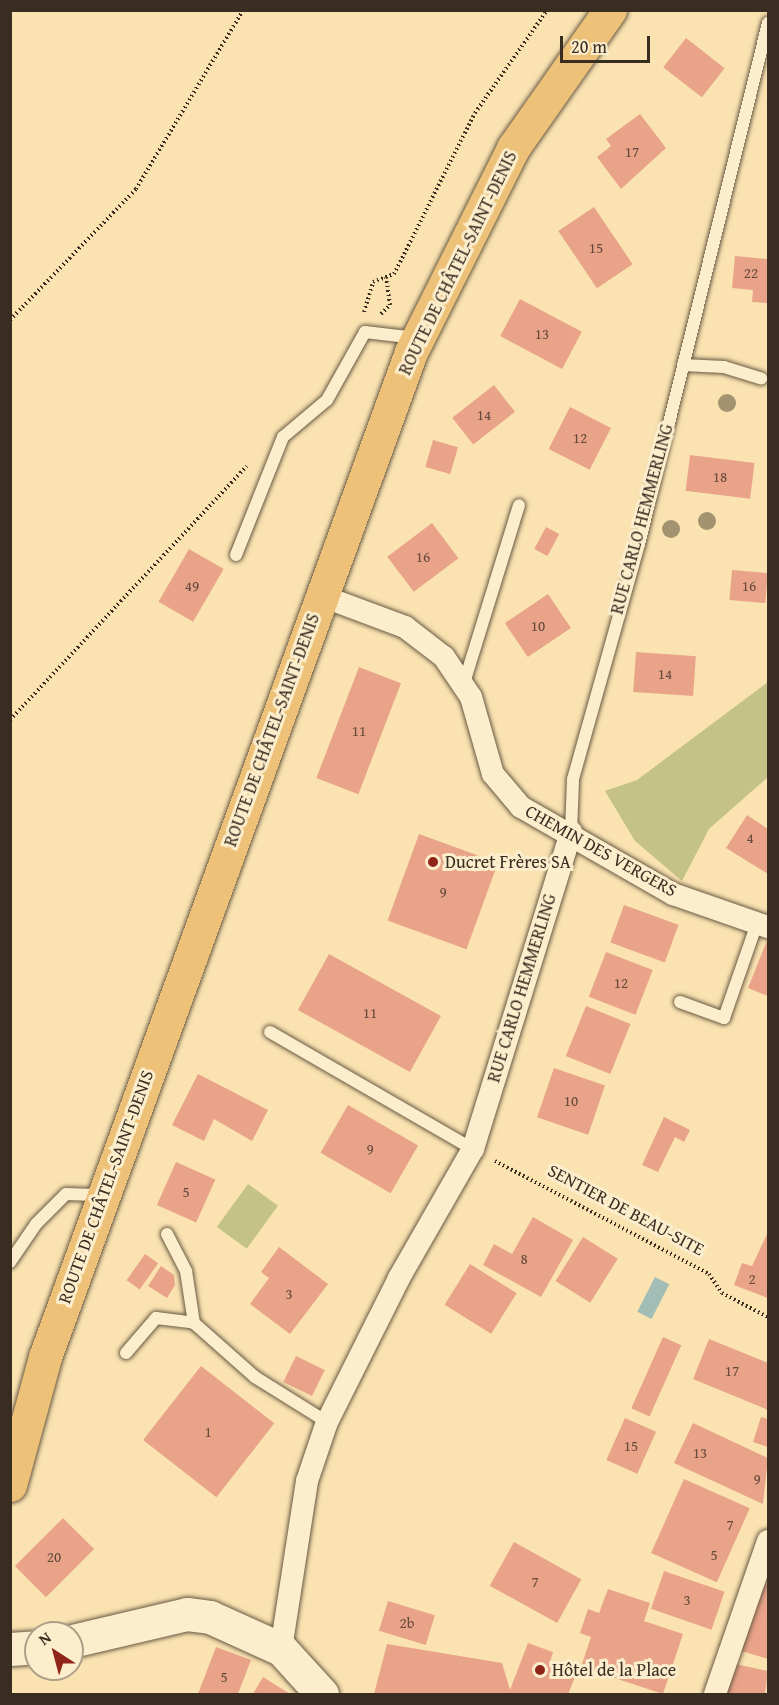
<!DOCTYPE html>
<meta charset="utf-8">
<style>
body{margin:0}
#map{position:relative;width:779px;height:1705px;overflow:hidden;background:#fae3b1;font-family:"Gentium Book Plus",serif}
div>[style]{position:absolute}
.green>*{inset:0;background:#c4c287;transform-origin:0 0}
.water>*{inset:0;background:#a2bcb6;transform-origin:0 0}
.building>*{inset:0;background:#e9a389;transform-origin:0 0}
.path>*{height:4px;margin-top:-2px;transform-origin:0;background:repeating-linear-gradient(90deg,#392d21 0 1.5px,transparent 0 4.5px)}
.roads{filter:drop-shadow(0 0 2px #695a45) drop-shadow(0 0 2px #695a45)}
.lane>*{height:12px;margin:-6px;padding:0 6px;transform-origin:6px;border-radius:6px;background:#fcedcc}
.street>*{height:22px;margin:-11px;padding:0 11px;transform-origin:11px;border-radius:11px;background:#fcedcc}
.secondary>*{height:33px;margin:-16.5px;padding:0 16.5px;transform-origin:16.5px;border-radius:16.5px;background:#fcedcc}
.primary>*{height:33px;margin:-16.5px;padding:0 16.5px;transform-origin:16.5px;border-radius:16.5px;background:#edc278}
.trees>*{width:18px;height:18px;margin:-9px;border-radius:50%;background:#a39370}
.dots>*{width:16px;height:16px;translate:-50% -50%;box-sizing:border-box;border:3px solid #fcedcc;border-radius:50%}
span{translate:-50% -50%;white-space:nowrap;text-align:center;line-height:1.15;-webkit-text-stroke:6px #fcedcc;paint-order:stroke}
.number-label{font-size:15px;color:#654a3b}
.number-label span{-webkit-text-stroke-width:0}
.street-label{font-size:18px;color:#392d21}
.poi-label{font-size:18px;color:#392d21}
.left{translate:0 -50%;text-align:left}
.frame{position:absolute;inset:0;border:12px solid #392d21;pointer-events:none}
.north{position:absolute;left:24px;top:1621px;width:60px;height:60px;box-sizing:border-box;background:#fcedcc;border:2px solid #aea088;border-radius:50%;rotate:324deg;font-size:16px;font-weight:700;line-height:24px;text-align:center;color:#392d21}
.north::after{content:'';display:block;margin:auto;width:21px;height:27px;background:#8f2418;clip-path:polygon(50% 0,100% 100%,50% 72%,0 100%)}
.scale{position:absolute;left:560px;top:36px;width:90px;height:27px;box-sizing:border-box;border:3px solid #392d21;border-top:0;padding-left:8px;font-size:18px;line-height:21px;white-space:nowrap;color:#392d21;-webkit-text-stroke:4px #fcedcc;paint-order:stroke}
</style>
<div id="map">
<div class="green">
<i style="clip-path:polygon(768px 682px,768px 777px,709px 829px,682px 881px,635px 841px,605px 791px,637px 780px)"></i>
<i style="left:248px;top:1184px;width:37px;height:53px;rotate:36deg"></i>
</div>
<div class="water">
<i style="left:655px;top:1277px;width:16px;height:39px;rotate:27deg"></i>
</div>
<div class="building">
<i style="left:686px;top:38px;width:49px;height:37px;rotate:38deg"></i>
<i style="clip-path:polygon(640px 114px,666px 148px,621px 189px,597px 157px,611px 146px,606px 139px)"></i>
<i style="left:594px;top:207px;width:69px;height:43px;rotate:56deg"></i>
<i style="clip-path:polygon(735px 256px,768px 259px,768px 303px,752px 302px,753px 290px,732px 288px)"></i>
<i style="left:520px;top:299px;width:70px;height:42px;rotate:28deg"></i>
<i style="left:494px;top:385px;width:34px;height:53px;rotate:52deg"></i>
<i style="left:570px;top:407px;width:46px;height:47px;rotate:27deg"></i>
<i style="left:433px;top:440px;width:26px;height:28px;rotate:16deg"></i>
<i style="left:690px;top:455px;width:65px;height:36px;rotate:7deg"></i>
<i style="left:432px;top:523px;width:44px;height:56px;rotate:53deg"></i>
<i style="left:546px;top:527px;width:15px;height:25px;rotate:28deg"></i>
<i style="left:189px;top:549px;width:40px;height:61px;rotate:30deg"></i>
<i style="left:732px;top:570px;width:36px;height:30px;rotate:5deg"></i>
<i style="left:548px;top:594px;width:41px;height:52px;rotate:56deg"></i>
<i style="left:636px;top:652px;width:60px;height:40px;rotate:4deg"></i>
<i style="left:359px;top:667px;width:45px;height:119px;rotate:21deg"></i>
<i style="clip-path:polygon(747px 815px,768px 829px,768px 874px,726px 848px)"></i>
<i style="left:419px;top:834px;width:84px;height:92px;rotate:20deg"></i>
<i style="left:624px;top:905px;width:58px;height:40px;rotate:20deg"></i>
<i style="clip-path:polygon(768px 938px,768px 996px,748px 988px)"></i>
<i style="left:606px;top:952px;width:50px;height:48px;rotate:21deg"></i>
<i style="left:329px;top:954px;width:128px;height:64px;rotate:29deg"></i>
<i style="left:586px;top:1006px;width:48px;height:54px;rotate:22deg"></i>
<i style="left:554px;top:1068px;width:54px;height:52px;rotate:19deg"></i>
<i style="clip-path:polygon(198px 1074px,268px 1110px,252px 1141px,214px 1119px,204px 1141px,172px 1125px)"></i>
<i style="left:348px;top:1105px;width:81px;height:55px;rotate:30deg"></i>
<i style="clip-path:polygon(664px 1117px,690px 1130px,684px 1142px,675px 1137px,658px 1172px,642px 1165px)"></i>
<i style="left:176px;top:1162px;width:43px;height:47px;rotate:24deg"></i>
<i style="clip-path:polygon(533px 1217px,573px 1240px,541px 1297px,483px 1265px,494px 1244px,512px 1254px)"></i>
<i style="clip-path:polygon(768px 1232px,768px 1298px,734px 1285px,742px 1263px,752px 1266px)"></i>
<i style="left:583px;top:1237px;width:41px;height:52px;rotate:32deg"></i>
<i style="clip-path:polygon(279px 1247px,328px 1284px,290px 1334px,250px 1304px,269px 1278px,261px 1272px)"></i>
<i style="left:145px;top:1254px;width:16px;height:32px;rotate:35deg"></i>
<i style="left:470px;top:1264px;width:55px;height:48px;rotate:32deg"></i>
<i style="clip-path:polygon(161px 1266px,174px 1275px,175px 1285px,167px 1298px,148px 1286px)"></i>
<i style="left:663px;top:1337px;width:20px;height:78px;rotate:24deg"></i>
<i style="clip-path:polygon(709px 1339px,768px 1363px,768px 1410px,693px 1379px)"></i>
<i style="left:296px;top:1356px;width:32px;height:29px;rotate:26deg"></i>
<i style="left:201px;top:1366px;width:93px;height:94px;rotate:38deg"></i>
<i style="clip-path:polygon(761px 1417px,768px 1419px,768px 1447px,753px 1442px)"></i>
<i style="left:625px;top:1418px;width:34px;height:46px;rotate:24deg"></i>
<i style="clip-path:polygon(693px 1423px,768px 1458px,763px 1504px,674px 1463px)"></i>
<i style="left:684px;top:1479px;width:72px;height:81px;rotate:24deg"></i>
<i style="left:63px;top:1518px;width:44px;height:68px;rotate:45deg"></i>
<i style="left:514px;top:1542px;width:77px;height:50px;rotate:29deg"></i>
<i style="left:664px;top:1571px;width:64px;height:40px;rotate:19deg"></i>
<i style="clip-path:polygon(757px 1581px,768px 1585px,768px 1659px,738px 1650px)"></i>
<i style="clip-path:polygon(608px 1589px,650px 1603px,644px 1621px,683px 1634px,663px 1694px,581px 1667px,591px 1637px,580px 1633px,588px 1609px,599px 1613px)"></i>
<i style="left:388px;top:1601px;width:49px;height:31px;rotate:17deg"></i>
<i style="clip-path:polygon(528px 1643px,553px 1652px,549px 1665px,576px 1675px,568px 1694px,374px 1694px,387px 1644px,502px 1663px,510px 1690px)"></i>
<i style="clip-path:polygon(216px 1647px,251px 1660px,238px 1694px,198px 1694px)"></i>
<i style="clip-path:polygon(731px 1663px,768px 1671px,765px 1694px,724px 1694px)"></i>
<i style="clip-path:polygon(263px 1677px,290px 1694px,253px 1694px)"></i>
</div>
<div class="path">
<i style="left:364px;top:312px;width:31px;rotate:-73deg"></i>
<i style="left:373px;top:282px;width:22px;rotate:-21deg"></i>
<i style="left:394px;top:274px;width:180px;rotate:-63.3deg"></i>
<i style="left:475px;top:113px;width:126px;rotate:-55deg"></i>
<i style="left:381px;top:314px;width:13px;rotate:-45deg"></i>
<i style="left:390px;top:305px;width:28px;rotate:-98deg"></i>
<i style="left:10px;top:320px;width:182px;rotate:-46.1deg"></i>
<i style="left:136px;top:189px;width:209px;rotate:-59.1deg"></i>
<i style="left:10px;top:720px;width:347px;rotate:-47deg"></i>
<i style="left:495px;top:1161px;width:242px;rotate:27.8deg"></i>
<i style="left:709px;top:1274px;width:23px;rotate:56deg"></i>
<i style="left:722px;top:1293px;width:52px;rotate:27.6deg"></i>
</div>
<div class="roads">
<div class="lane">
<i style="left:683px;top:365px;width:41px;rotate:2.8deg"></i>
<i style="left:724px;top:367px;width:39px;rotate:17deg"></i>
<i style="left:236px;top:555px;width:127px;rotate:-68.3deg"></i>
<i style="left:283px;top:437px;width:57px;rotate:-40.1deg"></i>
<i style="left:327px;top:400px;width:78px;rotate:-60.8deg"></i>
<i style="left:365px;top:332px;width:51px;rotate:6.7deg"></i>
<i style="left:464px;top:683px;width:186px;rotate:-72.8deg"></i>
<i style="left:571px;top:832px;width:53px;rotate:-87.8deg"></i>
<i style="left:573px;top:779px;width:244px;rotate:-74.3deg"></i>
<i style="left:639px;top:544px;width:537px;rotate:-76.09deg"></i>
<i style="left:680px;top:1002px;width:47px;rotate:20deg"></i>
<i style="left:724px;top:1018px;width:101px;rotate:-70.8deg"></i>
<i style="left:270px;top:1032px;width:234px;rotate:30deg"></i>
<i style="left:167px;top:1234px;width:42px;rotate:62.8deg"></i>
<i style="left:186px;top:1271px;width:53px;rotate:81.3deg"></i>
<i style="left:194px;top:1323px;width:81px;rotate:41.5deg"></i>
<i style="left:255px;top:1377px;width:85px;rotate:32deg"></i>
<i style="left:10px;top:1262px;width:46px;rotate:-55.6deg"></i>
<i style="left:36px;top:1224px;width:42px;rotate:-45deg"></i>
<i style="left:66px;top:1194px;width:36px;rotate:2deg"></i>
<i style="left:126px;top:1353px;width:46px;rotate:-49.4deg"></i>
<i style="left:156px;top:1318px;width:38px;rotate:7deg"></i>
</div>
<div class="street">
<i style="left:322px;top:596px;width:89px;rotate:20.5deg"></i>
<i style="left:405px;top:627px;width:49px;rotate:37.6deg"></i>
<i style="left:444px;top:657px;width:48px;rotate:56deg"></i>
<i style="left:471px;top:697px;width:80px;rotate:74.1deg"></i>
<i style="left:493px;top:774px;width:43px;rotate:49.7deg"></i>
<i style="left:521px;top:807px;width:175px;rotate:29.8deg"></i>
<i style="left:673px;top:894px;width:101px;rotate:19.2deg"></i>
<i style="left:281px;top:1649px;width:170px;rotate:-81.2deg"></i>
<i style="left:307px;top:1481px;width:62px;rotate:-71.3deg"></i>
<i style="left:327px;top:1422px;width:161px;rotate:-63.4deg"></i>
<i style="left:399px;top:1278px;width:149px;rotate:-60.2deg"></i>
<i style="left:473px;top:1149px;width:332px;rotate:-72.8deg"></i>
<i style="left:715px;top:1694px;width:162px;rotate:-70.9deg"></i>
</div>
<div class="secondary">
<i style="left:72px;top:1641px;width:118px;rotate:-13.2deg"></i>
<i style="left:187px;top:1614px;width:23px;rotate:7deg"></i>
<i style="left:210px;top:1617px;width:78px;rotate:24.3deg"></i>
<i style="left:281px;top:1649px;width:61px;rotate:47.7deg"></i>
<i style="left:10px;top:1649px;width:26px;rotate:-4deg"></i>
</div>
<div class="primary">
<i style="left:10px;top:1485px;width:133px;rotate:-74.7deg"></i>
<i style="left:45px;top:1357px;width:1070px;rotate:-69.99deg"></i>
<i style="left:411px;top:352px;width:228px;rotate:-63.4deg"></i>
<i style="left:513px;top:148px;width:169px;rotate:-54.9deg"></i>
</div>
</div>
<div class="trees">
<i style="left:727px;top:403px"></i>
<i style="left:707px;top:521px"></i>
<i style="left:671px;top:529px"></i>
</div>
<div class="dots">
<i style="left:433px;top:862px;background:#8f2418"></i>
<i style="left:540px;top:1670px;background:#8f2418"></i>
</div>
<div class="number-label">
<span style="left:632px;top:152px">17</span>
<span style="left:596px;top:248px">15</span>
<span style="left:751px;top:273px">22</span>
<span style="left:542px;top:334px">13</span>
<span style="left:484px;top:415px">14</span>
<span style="left:580px;top:438px">12</span>
<span style="left:720px;top:477px">18</span>
<span style="left:423px;top:557px">16</span>
<span style="left:192px;top:586px">49</span>
<span style="left:749px;top:586px">16</span>
<span style="left:538px;top:626px">10</span>
<span style="left:665px;top:674px">14</span>
<span style="left:359px;top:731px">11</span>
<span style="left:750px;top:838px">4</span>
<span style="left:443px;top:892px">9</span>
<span style="left:621px;top:983px">12</span>
<span style="left:370px;top:1013px">11</span>
<span style="left:571px;top:1101px">10</span>
<span style="left:370px;top:1149px">9</span>
<span style="left:186px;top:1192px">5</span>
<span style="left:524px;top:1259px">8</span>
<span style="left:752px;top:1279px">2</span>
<span style="left:289px;top:1294px">3</span>
<span style="left:732px;top:1371px">17</span>
<span style="left:208px;top:1432px">1</span>
<span style="left:631px;top:1446px">15</span>
<span style="left:700px;top:1453px">13</span>
<span style="left:757px;top:1479px">9</span>
<span style="left:730px;top:1525px">7</span>
<span style="left:714px;top:1555px">5</span>
<span style="left:54px;top:1557px">20</span>
<span style="left:535px;top:1582px">7</span>
<span style="left:687px;top:1600px">3</span>
<span style="left:407px;top:1623px">2b</span>
<span style="left:224px;top:1677px">5</span>
</div>
<div class="street-label">
<span style="left:458px;top:263px;rotate:-64deg">ROUTE DE CHÂTEL-SAINT-DENIS</span>
<span style="left:642px;top:519px;rotate:-75deg">RUE CARLO HEMMERLING</span>
<span style="left:272px;top:730px;rotate:-70deg">ROUTE DE CHÂTEL-SAINT-DENIS</span>
<span style="left:601px;top:851px;rotate:29deg">CHEMIN DES VERGERS</span>
<span style="left:522px;top:988px;rotate:-73deg">RUE CARLO HEMMERLING</span>
<span style="left:106px;top:1187px;rotate:-70deg">ROUTE DE CHÂTEL-SAINT-DENIS</span>
<span style="left:626px;top:1210px;rotate:28deg">SENTIER DE BEAU-SITE</span>
</div>
<div class="poi-label">
<span class="left" style="left:445px;top:862px">Ducret Frères SA</span>
<span class="left" style="left:552px;top:1670px">Hôtel de la Place</span>
</div>
<div class="frame"></div>
<div class="north">N</div>
<div class="scale">20 m</div>
</div>
